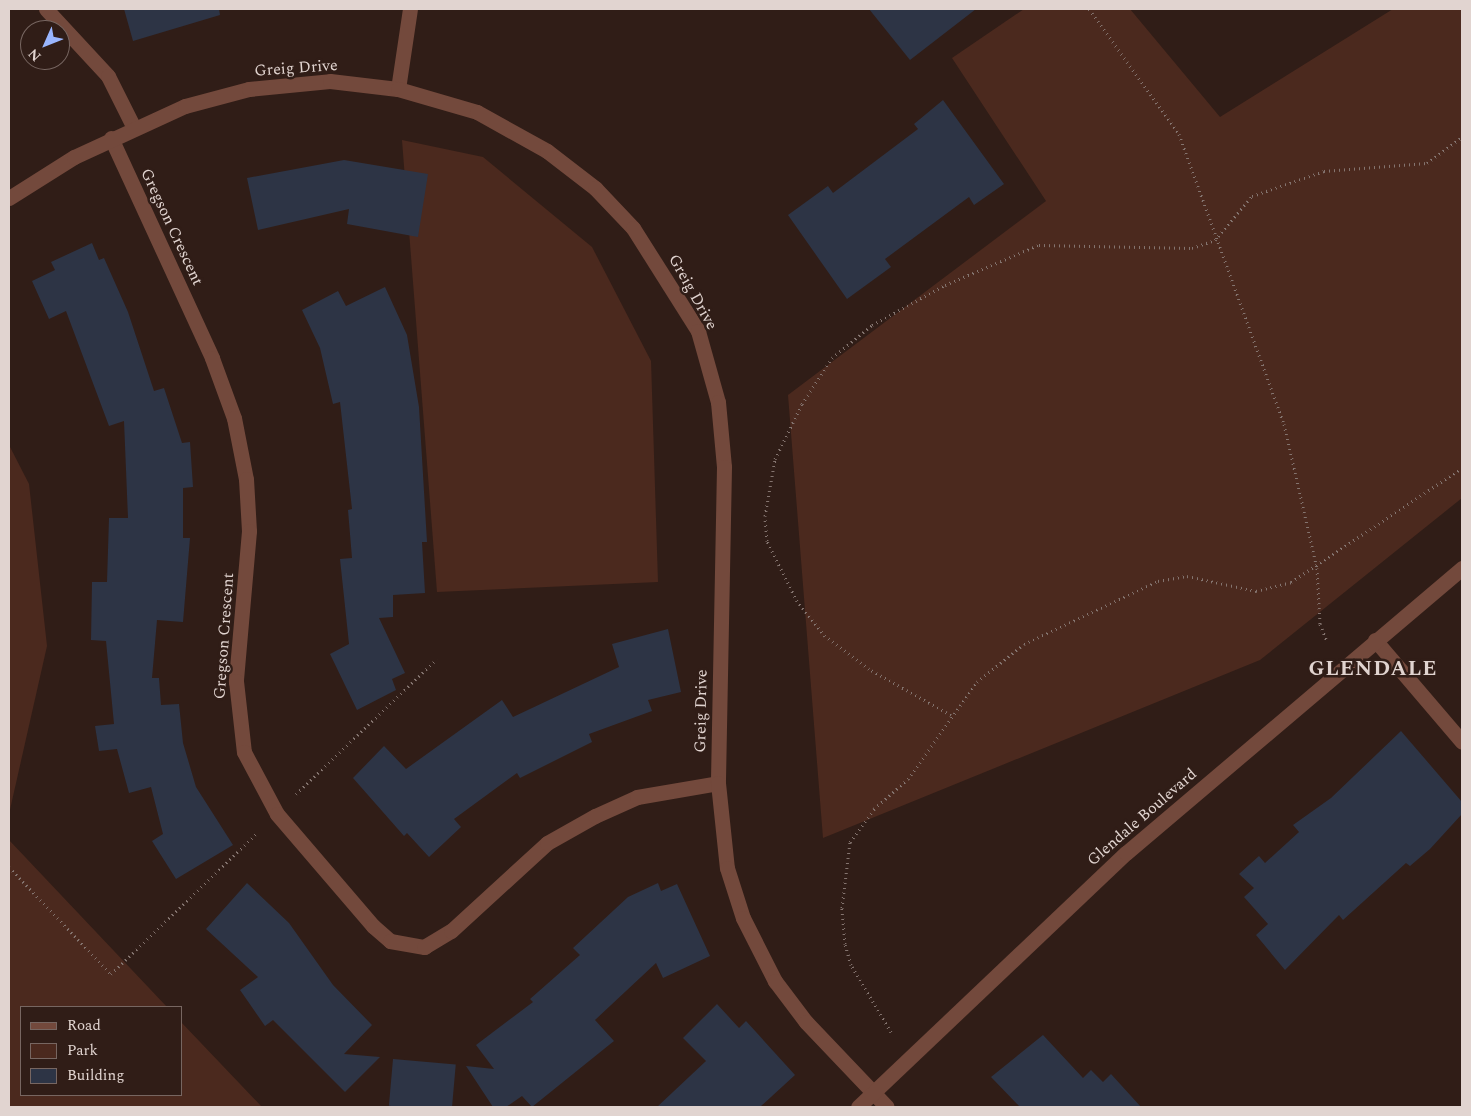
<!DOCTYPE html>
<style>
body{margin:0}
#map{position:relative;width:1471px;height:1116px;overflow:hidden;background:#301d17;font-family:Spectral,serif}
div>[style]{position:absolute}
.green>*{inset:0;background:#4b291e}
.building>*{inset:0;background:#2d3445;transform-origin:0 0}
.path>*{height:3px;margin-top:-1.5px;transform-origin:0;background:repeating-linear-gradient(90deg,#84746f 0 1px,transparent 0 5px)}
.minor>*{height:15px;margin:-7.5px;padding:0 7.5px;transform-origin:7.5px;border-radius:7.5px;background:#73493c}
span{translate:-50% -50%;white-space:nowrap;text-align:center;line-height:1.15;-webkit-text-stroke:5px #301d17;paint-order:stroke}
.street-label{font-size:16px;color:#e1d4d0}
.district-label{font-size:21px;color:#e1d4d0;font-weight:700;letter-spacing:1px}
.frame{position:absolute;inset:0;border:10px solid #e1d4d0;pointer-events:none}
.legend{position:absolute;left:20px;top:1006px;width:162px;height:90px;box-sizing:border-box;background:#301d17;border:1px solid #776661;margin:0;padding:6px 9px;list-style:none;font-size:15px;color:#e1d4d0}
.legend li{display:flex;align-items:center;gap:10px;height:25px}
.legend b{width:25px;border:1px solid #776661}
.north{position:absolute;left:20px;top:20px;width:50px;height:50px;box-sizing:border-box;background:#301d17;border:1px solid #776661;border-radius:50%;rotate:226deg;font-size:14px;font-weight:700;line-height:20px;text-align:center;color:#e1d4d0}
.north::after{content:'';display:block;margin:auto;width:18px;height:22px;background:#99b5fd;clip-path:polygon(50% 0,100% 100%,50% 72%,0 100%)}
</style>
<div id="map">
<div class="green">
<i style="clip-path:polygon(1024px 9px,1130px 9px,1220px 117px,1393px 9px,1462px 9px,1462px 498px,1260px 660px,823px 838px,788px 395px,1046px 201px,952px 58px)"></i>
<i style="clip-path:polygon(402px 140px,483px 157px,592px 247px,651px 361px,658px 582px,437px 592px)"></i>
<i style="clip-path:polygon(9px 445px,29px 484px,47px 646px,9px 814px)"></i>
<i style="clip-path:polygon(9px 840px,167px 1007px,21px 1007px,21px 1095px,181px 1095px,181px 1022px,262px 1107px,9px 1107px)"></i>
</div>
<div class="building">
<i style="clip-path:polygon(124px 9px,219px 9px,220px 15px,133px 41px)"></i>
<i style="clip-path:polygon(869px 9px,976px 9px,910px 60px)"></i>
<i style="clip-path:polygon(943px 100px,1004px 184px,974px 205px,969px 197px,885px 259px,891px 267px,847px 299px,788px 215px,828px 186px,833px 193px,918px 129px,914px 124px)"></i>
<i style="clip-path:polygon(344px 160px,428px 174px,418px 237px,347px 224px,349px 209px,258px 230px,247px 178px)"></i>
<i style="clip-path:polygon(92px 243px,99px 260px,104px 258px,128px 312px,154px 391px,164px 388px,182px 443px,190px 442px,193px 487px,183px 488px,183px 538px,190px 538px,183px 622px,157px 620px,152px 678px,159px 678px,161px 705px,179px 704px,183px 743px,196px 787px,233px 845px,176px 879px,152px 841px,163px 834px,151px 787px,129px 793px,117px 749px,99px 751px,95px 726px,114px 724px,106px 641px,91px 640px,92px 582px,107px 582px,109px 518px,128px 518px,124px 421px,109px 426px,66px 311px,49px 319px,32px 281px,55px 270px,51px 262px)"></i>
<i style="clip-path:polygon(385px 287px,407px 335px,419px 407px,427px 542px,422px 542px,425px 593px,393px 595px,393px 617px,379px 618px,405px 673px,392px 679px,396px 690px,357px 710px,330px 654px,349px 644px,340px 559px,352px 558px,348px 510px,352px 509px,340px 402px,333px 404px,320px 348px,302px 310px,338px 291px,346px 306px)"></i>
<i style="clip-path:polygon(668px 629px,681px 692px,648px 700px,652px 711px,589px 734px,592px 742px,520px 778px,517px 773px,454px 819px,461px 827px,429px 857px,407px 833px,404px 836px,353px 778px,384px 746px,406px 769px,502px 700px,513px 717px,619px 667px,612px 644px)"></i>
<i style="clip-path:polygon(1401px 731px,1462px 802px,1462px 814px,1430px 849px,1410px 866px,1406px 863px,1343px 920px,1339px 915px,1285px 970px,1256px 935px,1268px 924px,1244px 897px,1254px 888px,1239px 874px,1259px 856px,1265px 863px,1299px 832px,1293px 825px,1331px 798px)"></i>
<i style="clip-path:polygon(247px 883px,289px 923px,333px 985px,372px 1025px,344px 1054px,380px 1057px,345px 1092px,273px 1020px,265px 1026px,240px 990px,258px 977px,206px 929px)"></i>
<i style="clip-path:polygon(658px 883px,661px 891px,677px 884px,710px 956px,663px 978px,656px 963px,595px 1020px,614px 1041px,532px 1107px,522px 1096px,506px 1107px,493px 1107px,466px 1066px,494px 1069px,476px 1045px,533px 1002px,530px 999px,580px 955px,573px 948px,628px 897px)"></i>
<i style="clip-path:polygon(717px 1004px,739px 1028px,746px 1021px,795px 1075px,760px 1107px,657px 1107px,706px 1061px,683px 1038px)"></i>
<i style="clip-path:polygon(1043px 1035px,1083px 1078px,1091px 1070px,1103px 1082px,1111px 1074px,1141px 1107px,1020px 1107px,991px 1077px)"></i>
<i style="left:393px;top:1059px;width:63px;height:47px;rotate:5deg"></i>
</div>
<div class="path">
<i style="left:1089px;top:9px;width:154px;rotate:54.2deg"></i>
<i style="left:1179px;top:134px;width:308px;rotate:70.1deg"></i>
<i style="left:1284px;top:424px;width:148px;rotate:77.1deg"></i>
<i style="left:1317px;top:568px;width:56px;rotate:86.9deg"></i>
<i style="left:1320px;top:624px;width:18px;rotate:68deg"></i>
<i style="left:951px;top:715px;width:94px;rotate:-150.7deg"></i>
<i style="left:869px;top:669px;width:55px;rotate:-143.1deg"></i>
<i style="left:825px;top:636px;width:45px;rotate:-128.7deg"></i>
<i style="left:797px;top:601px;width:67px;rotate:-116.6deg"></i>
<i style="left:767px;top:541px;width:25px;rotate:-95deg"></i>
<i style="left:765px;top:516px;width:58px;rotate:-80deg"></i>
<i style="left:775px;top:459px;width:61px;rotate:-63.9deg"></i>
<i style="left:802px;top:404px;width:55px;rotate:-56.9deg"></i>
<i style="left:832px;top:358px;width:52px;rotate:-39.5deg"></i>
<i style="left:872px;top:325px;width:83px;rotate:-28.7deg"></i>
<i style="left:945px;top:285px;width:102px;rotate:-23.1deg"></i>
<i style="left:1039px;top:245px;width:153px;rotate:1.1deg"></i>
<i style="left:1192px;top:248px;width:24px;rotate:-19deg"></i>
<i style="left:1215px;top:240px;width:57px;rotate:-49.9deg"></i>
<i style="left:1252px;top:196px;width:76px;rotate:-19.1deg"></i>
<i style="left:1324px;top:171px;width:103px;rotate:-4.4deg"></i>
<i style="left:1427px;top:163px;width:44px;rotate:-36.6deg"></i>
<i style="left:296px;top:794px;width:195px;rotate:-43.8deg"></i>
<i style="left:9px;top:867px;width:148px;rotate:46.4deg"></i>
<i style="left:111px;top:974px;width:203px;rotate:-44deg"></i>
<i style="left:891px;top:1032px;width:78px;rotate:-120.8deg"></i>
<i style="left:851px;top:965px;width:22px;rotate:-106deg"></i>
<i style="left:845px;top:944px;width:36px;rotate:-95deg"></i>
<i style="left:842px;top:908px;width:66px;rotate:-83.1deg"></i>
<i style="left:850px;top:842px;width:41px;rotate:-54deg"></i>
<i style="left:874px;top:809px;width:45px;rotate:-41.4deg"></i>
<i style="left:908px;top:779px;width:119px;rotate:-54.6deg"></i>
<i style="left:977px;top:682px;width:60px;rotate:-39deg"></i>
<i style="left:1024px;top:644px;width:148px;rotate:-25.2deg"></i>
<i style="left:1158px;top:581px;width:29px;rotate:-10deg"></i>
<i style="left:1187px;top:576px;width:71px;rotate:12.3deg"></i>
<i style="left:1256px;top:591px;width:36px;rotate:-14deg"></i>
<i style="left:1291px;top:582px;width:206px;rotate:-33.7deg"></i>
</div>
<div class="minor">
<i style="left:46px;top:9px;width:91px;rotate:47.2deg"></i>
<i style="left:108px;top:76px;width:58px;rotate:63.4deg"></i>
<i style="left:398px;top:89px;width:81px;rotate:-81.5deg"></i>
<i style="left:111px;top:138px;width:242px;rotate:65.3deg"></i>
<i style="left:212px;top:358px;width:64px;rotate:69.9deg"></i>
<i style="left:234px;top:418px;width:62px;rotate:78.9deg"></i>
<i style="left:246px;top:479px;width:52px;rotate:86.7deg"></i>
<i style="left:249px;top:531px;width:151px;rotate:95deg"></i>
<i style="left:236px;top:681px;width:71px;rotate:83.6deg"></i>
<i style="left:244px;top:752px;width:70px;rotate:62deg"></i>
<i style="left:277px;top:814px;width:148px;rotate:49.4deg"></i>
<i style="left:373px;top:926px;width:23px;rotate:41deg"></i>
<i style="left:390px;top:941px;width:35px;rotate:10deg"></i>
<i style="left:424px;top:947px;width:31px;rotate:-31deg"></i>
<i style="left:451px;top:931px;width:130px;rotate:-42.5deg"></i>
<i style="left:547px;top:843px;width:55px;rotate:-29.4deg"></i>
<i style="left:595px;top:816px;width:46px;rotate:-24.3deg"></i>
<i style="left:637px;top:797px;width:82px;rotate:-9.8deg"></i>
<i style="left:9px;top:198px;width:77px;rotate:-32.2deg"></i>
<i style="left:74px;top:157px;width:122px;rotate:-24.7deg"></i>
<i style="left:185px;top:106px;width:66px;rotate:-14.9deg"></i>
<i style="left:249px;top:89px;width:81px;rotate:-5.6deg"></i>
<i style="left:330px;top:81px;width:68px;rotate:6.7deg"></i>
<i style="left:398px;top:89px;width:82px;rotate:16.2deg"></i>
<i style="left:477px;top:112px;width:80px;rotate:29.1deg"></i>
<i style="left:547px;top:151px;width:61px;rotate:37.6deg"></i>
<i style="left:595px;top:188px;width:55px;rotate:46.5deg"></i>
<i style="left:633px;top:228px;width:122px;rotate:57.7deg"></i>
<i style="left:698px;top:331px;width:74px;rotate:74.3deg"></i>
<i style="left:718px;top:402px;width:65px;rotate:84.7deg"></i>
<i style="left:724px;top:467px;width:316px;rotate:91.1deg"></i>
<i style="left:718px;top:783px;width:85px;rotate:84deg"></i>
<i style="left:727px;top:868px;width:52px;rotate:72.3deg"></i>
<i style="left:743px;top:918px;width:71px;rotate:63.1deg"></i>
<i style="left:775px;top:981px;width:51px;rotate:52.9deg"></i>
<i style="left:806px;top:1022px;width:117px;rotate:46.4deg"></i>
<i style="left:1375px;top:640px;width:134px;rotate:49.5deg"></i>
<i style="left:858px;top:1107px;width:369px;rotate:-43.5deg"></i>
<i style="left:1126px;top:853px;width:441px;rotate:-40.3deg"></i>
</div>
<div class="street-label">
<span style="left:296px;top:68px;rotate:-4deg">Greig Drive</span>
<span style="left:172px;top:227px;rotate:65deg">Gregson Crescent</span>
<span style="left:693px;top:292px;rotate:61deg">Greig Drive</span>
<span style="left:224px;top:636px;rotate:-86deg">Gregson Crescent</span>
<span style="left:701px;top:711px;rotate:-89deg">Greig Drive</span>
<span style="left:1142px;top:817px;rotate:-41deg">Glendale Boulevard</span>
</div>
<div class="district-label">
<span style="left:1373px;top:669px">GLENDALE</span>
</div>
<div class="frame"></div>
<ul class="legend">
<li><b style="height:6px;background:#73493c"></b>Road</li>
<li><b style="height:14px;background:#4b291e"></b>Park</li>
<li><b style="height:14px;background:#2d3445"></b>Building</li>
</ul>
<div class="north">N</div>
</div>
